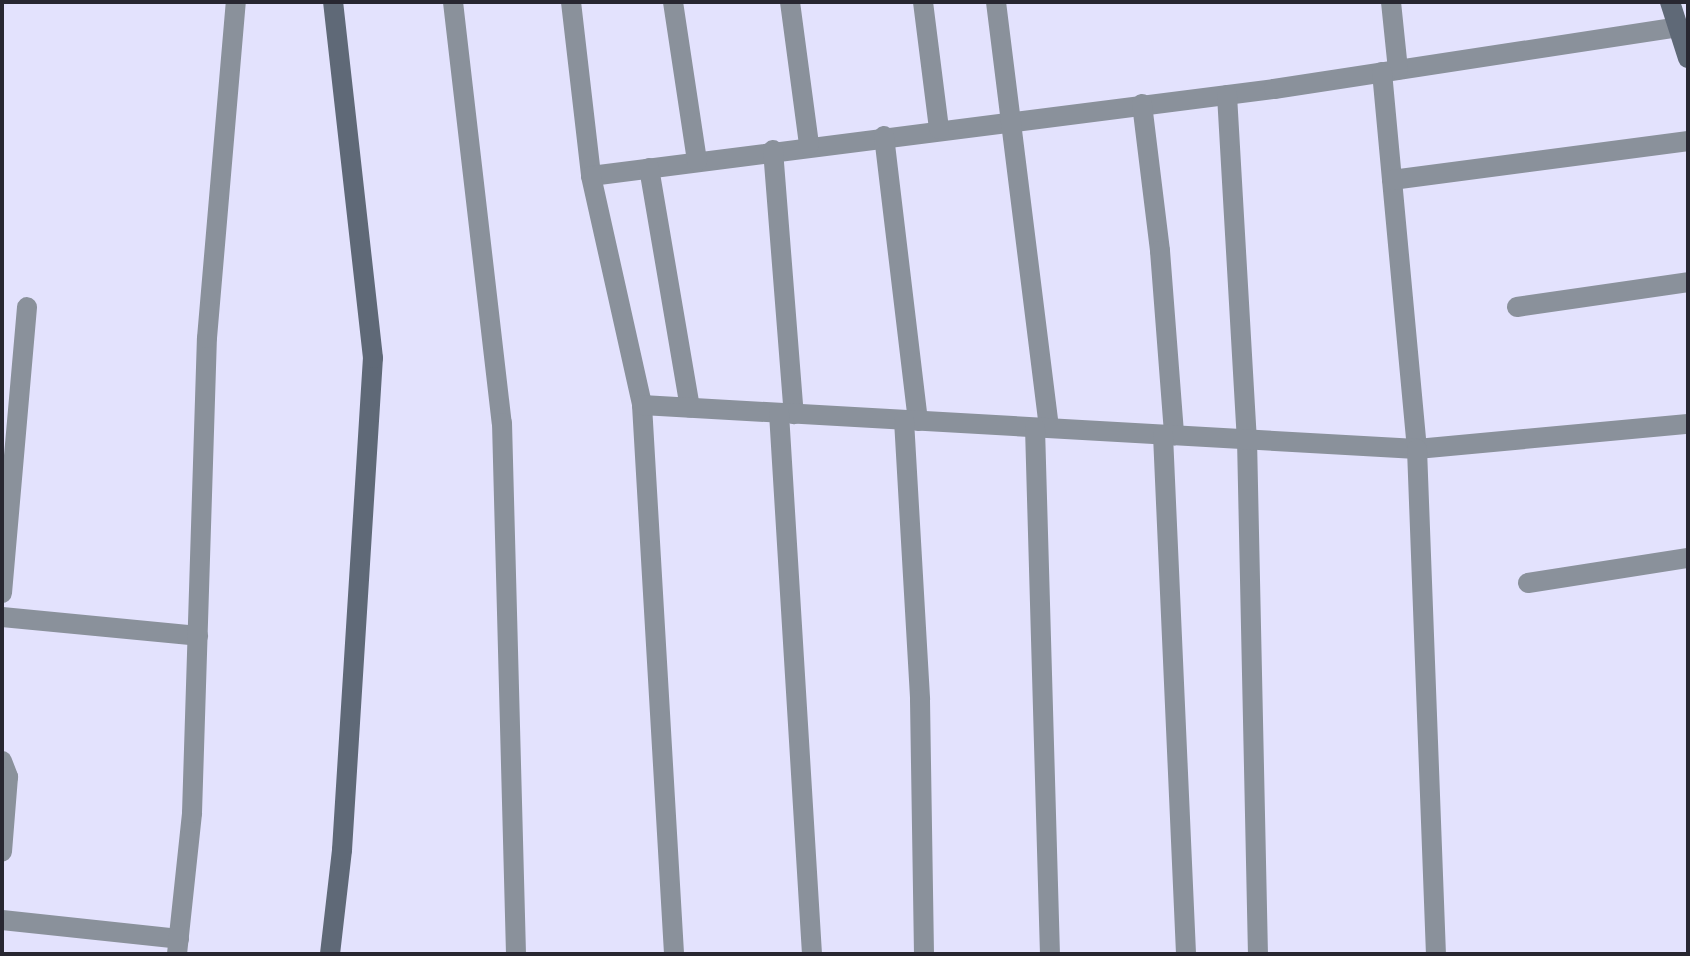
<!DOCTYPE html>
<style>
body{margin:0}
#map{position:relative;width:1690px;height:956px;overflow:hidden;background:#e3e2fd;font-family:"Roboto Condensed",sans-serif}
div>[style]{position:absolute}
.street>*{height:20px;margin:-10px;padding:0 10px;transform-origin:10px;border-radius:10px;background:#8a919b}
.secondary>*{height:20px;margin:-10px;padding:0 10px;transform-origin:10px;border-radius:10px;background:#5f6977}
span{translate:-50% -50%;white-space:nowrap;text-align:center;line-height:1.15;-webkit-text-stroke:6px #fff;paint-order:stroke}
.frame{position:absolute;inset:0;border:4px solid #282731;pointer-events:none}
</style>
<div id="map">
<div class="street">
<i style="left:453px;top:2px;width:424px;rotate:83.4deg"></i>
<i style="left:502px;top:423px;width:531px;rotate:88.49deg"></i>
<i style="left:571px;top:2px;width:175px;rotate:83.4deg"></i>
<i style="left:591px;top:176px;width:689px;rotate:-7.26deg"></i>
<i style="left:1274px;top:89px;width:409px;rotate:-8.7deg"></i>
<i style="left:673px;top:2px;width:161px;rotate:81.4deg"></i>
<i style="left:790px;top:2px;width:144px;rotate:82.4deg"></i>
<i style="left:923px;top:2px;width:128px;rotate:82.8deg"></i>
<i style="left:996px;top:2px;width:429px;rotate:82.9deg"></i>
<i style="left:1391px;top:2px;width:68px;rotate:84.1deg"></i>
<i style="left:1382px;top:72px;width:379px;rotate:84.7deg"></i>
<i style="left:1417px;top:449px;width:272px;rotate:-5.3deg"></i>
<i style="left:1227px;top:95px;width:345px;rotate:86.7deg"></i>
<i style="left:1247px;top:439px;width:515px;rotate:88.78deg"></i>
<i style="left:1142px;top:104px;width:148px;rotate:83deg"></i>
<i style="left:1160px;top:251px;width:185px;rotate:85.6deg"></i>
<i style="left:884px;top:136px;width:287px;rotate:83.2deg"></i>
<i style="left:773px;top:150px;width:265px;rotate:85.5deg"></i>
<i style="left:649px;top:168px;width:243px;rotate:80.3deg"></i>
<i style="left:591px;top:176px;width:235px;rotate:77.4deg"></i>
<i style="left:642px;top:405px;width:550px;rotate:86.66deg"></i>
<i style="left:1392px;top:180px;width:299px;rotate:-7.5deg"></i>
<i style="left:1517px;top:307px;width:173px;rotate:-8.3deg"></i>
<i style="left:642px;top:405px;width:776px;rotate:3.25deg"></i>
<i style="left:1417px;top:449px;width:505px;rotate:87.85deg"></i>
<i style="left:779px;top:413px;width:542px;rotate:86.51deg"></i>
<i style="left:904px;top:420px;width:280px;rotate:86.7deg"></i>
<i style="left:920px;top:700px;width:254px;rotate:89.1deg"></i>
<i style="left:1035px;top:428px;width:526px;rotate:88.37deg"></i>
<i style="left:1163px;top:435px;width:520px;rotate:87.46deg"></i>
<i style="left:1528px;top:583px;width:162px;rotate:-8.9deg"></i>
<i style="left:2px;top:593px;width:287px;rotate:-85deg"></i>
<i style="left:2px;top:617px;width:197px;rotate:5.5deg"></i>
<i style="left:2px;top:761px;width:17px;rotate:69deg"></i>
<i style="left:8px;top:777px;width:75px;rotate:94.6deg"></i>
<i style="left:2px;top:920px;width:178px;rotate:6.1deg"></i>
<i style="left:177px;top:954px;width:142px;rotate:-83.9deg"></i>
<i style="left:192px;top:813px;width:475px;rotate:-88.2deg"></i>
<i style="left:207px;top:338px;width:337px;rotate:-85.1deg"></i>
</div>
<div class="secondary">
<i style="left:1670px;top:2px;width:59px;rotate:72.2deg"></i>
<i style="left:330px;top:954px;width:105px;rotate:-83.4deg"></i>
<i style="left:342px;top:850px;width:493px;rotate:-86.4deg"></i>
<i style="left:373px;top:358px;width:358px;rotate:-96.4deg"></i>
</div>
<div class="frame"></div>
</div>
